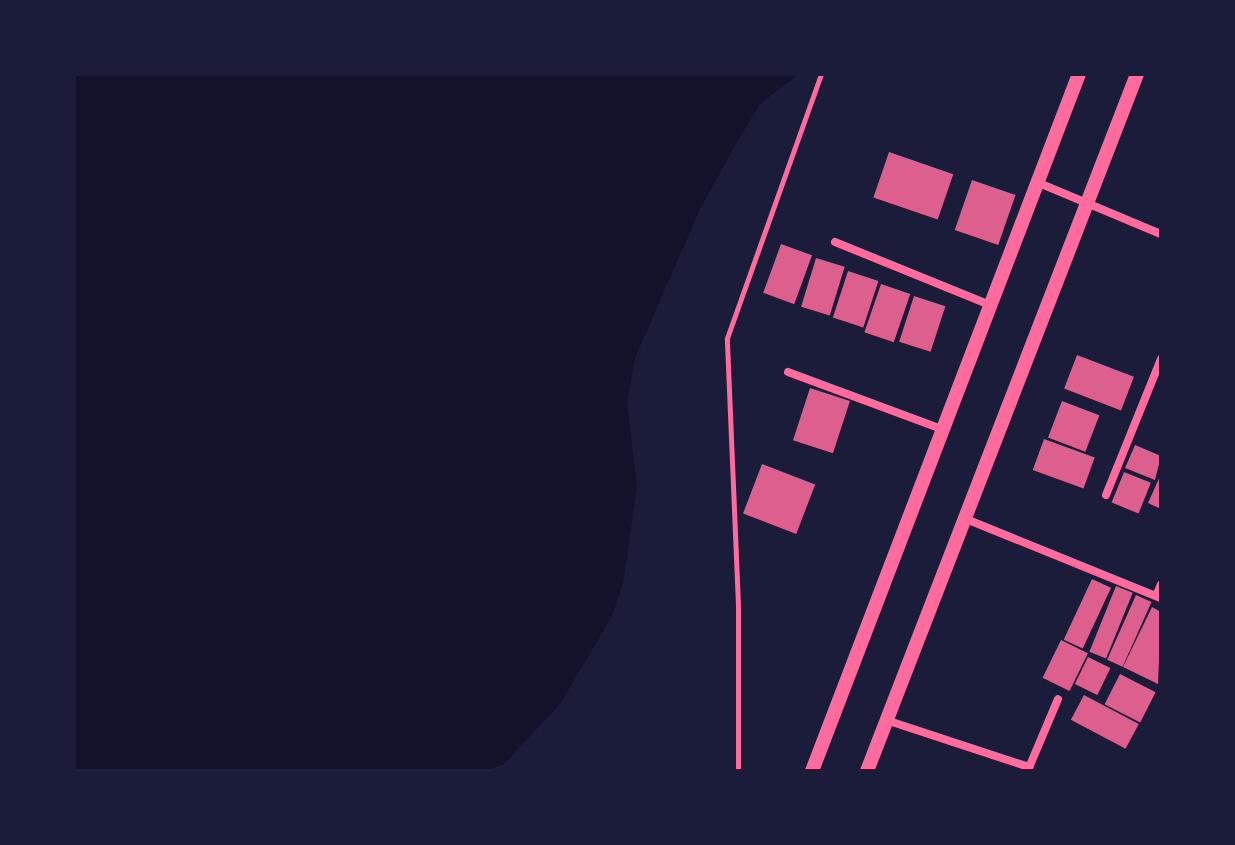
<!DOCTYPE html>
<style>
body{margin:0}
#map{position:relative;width:1235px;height:845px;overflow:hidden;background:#1b1b3a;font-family:"PT Sans Narrow",sans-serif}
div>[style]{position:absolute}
.water>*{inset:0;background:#12122b}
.building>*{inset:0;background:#dd5f8e;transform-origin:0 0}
.path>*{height:5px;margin:-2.5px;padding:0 2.5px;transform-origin:2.5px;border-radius:2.5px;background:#ff6b9d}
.minor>*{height:8px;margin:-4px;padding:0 4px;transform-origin:4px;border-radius:4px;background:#ff6b9d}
.tertiary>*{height:14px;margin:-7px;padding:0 7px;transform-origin:7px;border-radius:7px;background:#ff6b9d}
span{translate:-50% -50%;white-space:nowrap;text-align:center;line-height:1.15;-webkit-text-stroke:6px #1b1b3a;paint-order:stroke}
.frame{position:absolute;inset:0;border:76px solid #1b1b3a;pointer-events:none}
</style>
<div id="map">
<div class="water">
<i style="clip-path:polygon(74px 74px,799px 74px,761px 103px,741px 135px,700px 209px,635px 358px,627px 402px,637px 487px,623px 583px,612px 616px,560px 704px,504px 764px,486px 771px,74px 771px)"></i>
</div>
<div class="building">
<i style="left:889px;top:152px;width:68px;height:48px;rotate:19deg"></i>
<i style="left:972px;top:180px;width:46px;height:53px;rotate:19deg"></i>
<i style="left:781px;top:244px;width:33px;height:52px;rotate:20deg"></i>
<i style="left:816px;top:258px;width:30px;height:51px;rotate:17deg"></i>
<i style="left:848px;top:271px;width:32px;height:49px;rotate:18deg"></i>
<i style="left:881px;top:284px;width:31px;height:51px;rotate:19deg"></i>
<i style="left:914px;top:296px;width:33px;height:48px;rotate:18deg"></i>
<i style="left:1077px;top:355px;width:61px;height:36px;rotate:21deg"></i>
<i style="left:810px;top:388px;width:42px;height:55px;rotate:18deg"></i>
<i style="left:1062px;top:401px;width:40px;height:39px;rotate:21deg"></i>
<i style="left:1044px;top:439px;width:54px;height:33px;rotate:20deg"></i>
<i style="clip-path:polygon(1135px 445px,1161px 456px,1155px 480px,1125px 468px)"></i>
<i style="left:762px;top:464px;width:57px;height:53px;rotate:21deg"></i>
<i style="left:1124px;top:472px;width:29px;height:33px;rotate:22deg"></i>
<i style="clip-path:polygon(1161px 474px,1161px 509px,1148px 503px)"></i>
<i style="left:1092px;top:579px;width:21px;height:67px;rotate:25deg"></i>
<i style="left:1116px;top:586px;width:18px;height:71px;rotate:22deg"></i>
<i style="left:1136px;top:595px;width:17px;height:71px;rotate:24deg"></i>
<i style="clip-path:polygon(1152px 607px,1161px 612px,1158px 684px,1123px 667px)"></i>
<i style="left:1061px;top:640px;width:30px;height:42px;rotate:26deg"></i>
<i style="left:1088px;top:657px;width:25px;height:30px;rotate:26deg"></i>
<i style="left:1120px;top:674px;width:40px;height:34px;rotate:27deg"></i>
<i style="left:1084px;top:695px;width:62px;height:28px;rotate:28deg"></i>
</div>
<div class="path">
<i style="left:738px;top:771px;width:166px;rotate:-90deg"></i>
<i style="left:738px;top:605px;width:267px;rotate:-92.4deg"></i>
<i style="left:727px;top:338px;width:280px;rotate:-70.4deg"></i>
</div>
<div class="minor">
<i style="left:1039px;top:183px;width:132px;rotate:22.7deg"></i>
<i style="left:835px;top:242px;width:170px;rotate:22.1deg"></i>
<i style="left:788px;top:372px;width:166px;rotate:20.4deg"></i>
<i style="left:1106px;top:495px;width:147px;rotate:-68deg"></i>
<i style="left:966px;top:519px;width:210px;rotate:22.1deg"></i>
<i style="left:1156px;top:596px;width:13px;rotate:-67deg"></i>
<i style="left:886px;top:720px;width:151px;rotate:18.2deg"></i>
<i style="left:1028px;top:770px;width:77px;rotate:-67.1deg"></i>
</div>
<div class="tertiary">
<i style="left:812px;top:771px;width:746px;rotate:-69.04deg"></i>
<i style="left:867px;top:771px;width:747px;rotate:-68.82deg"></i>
</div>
<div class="frame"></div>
</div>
